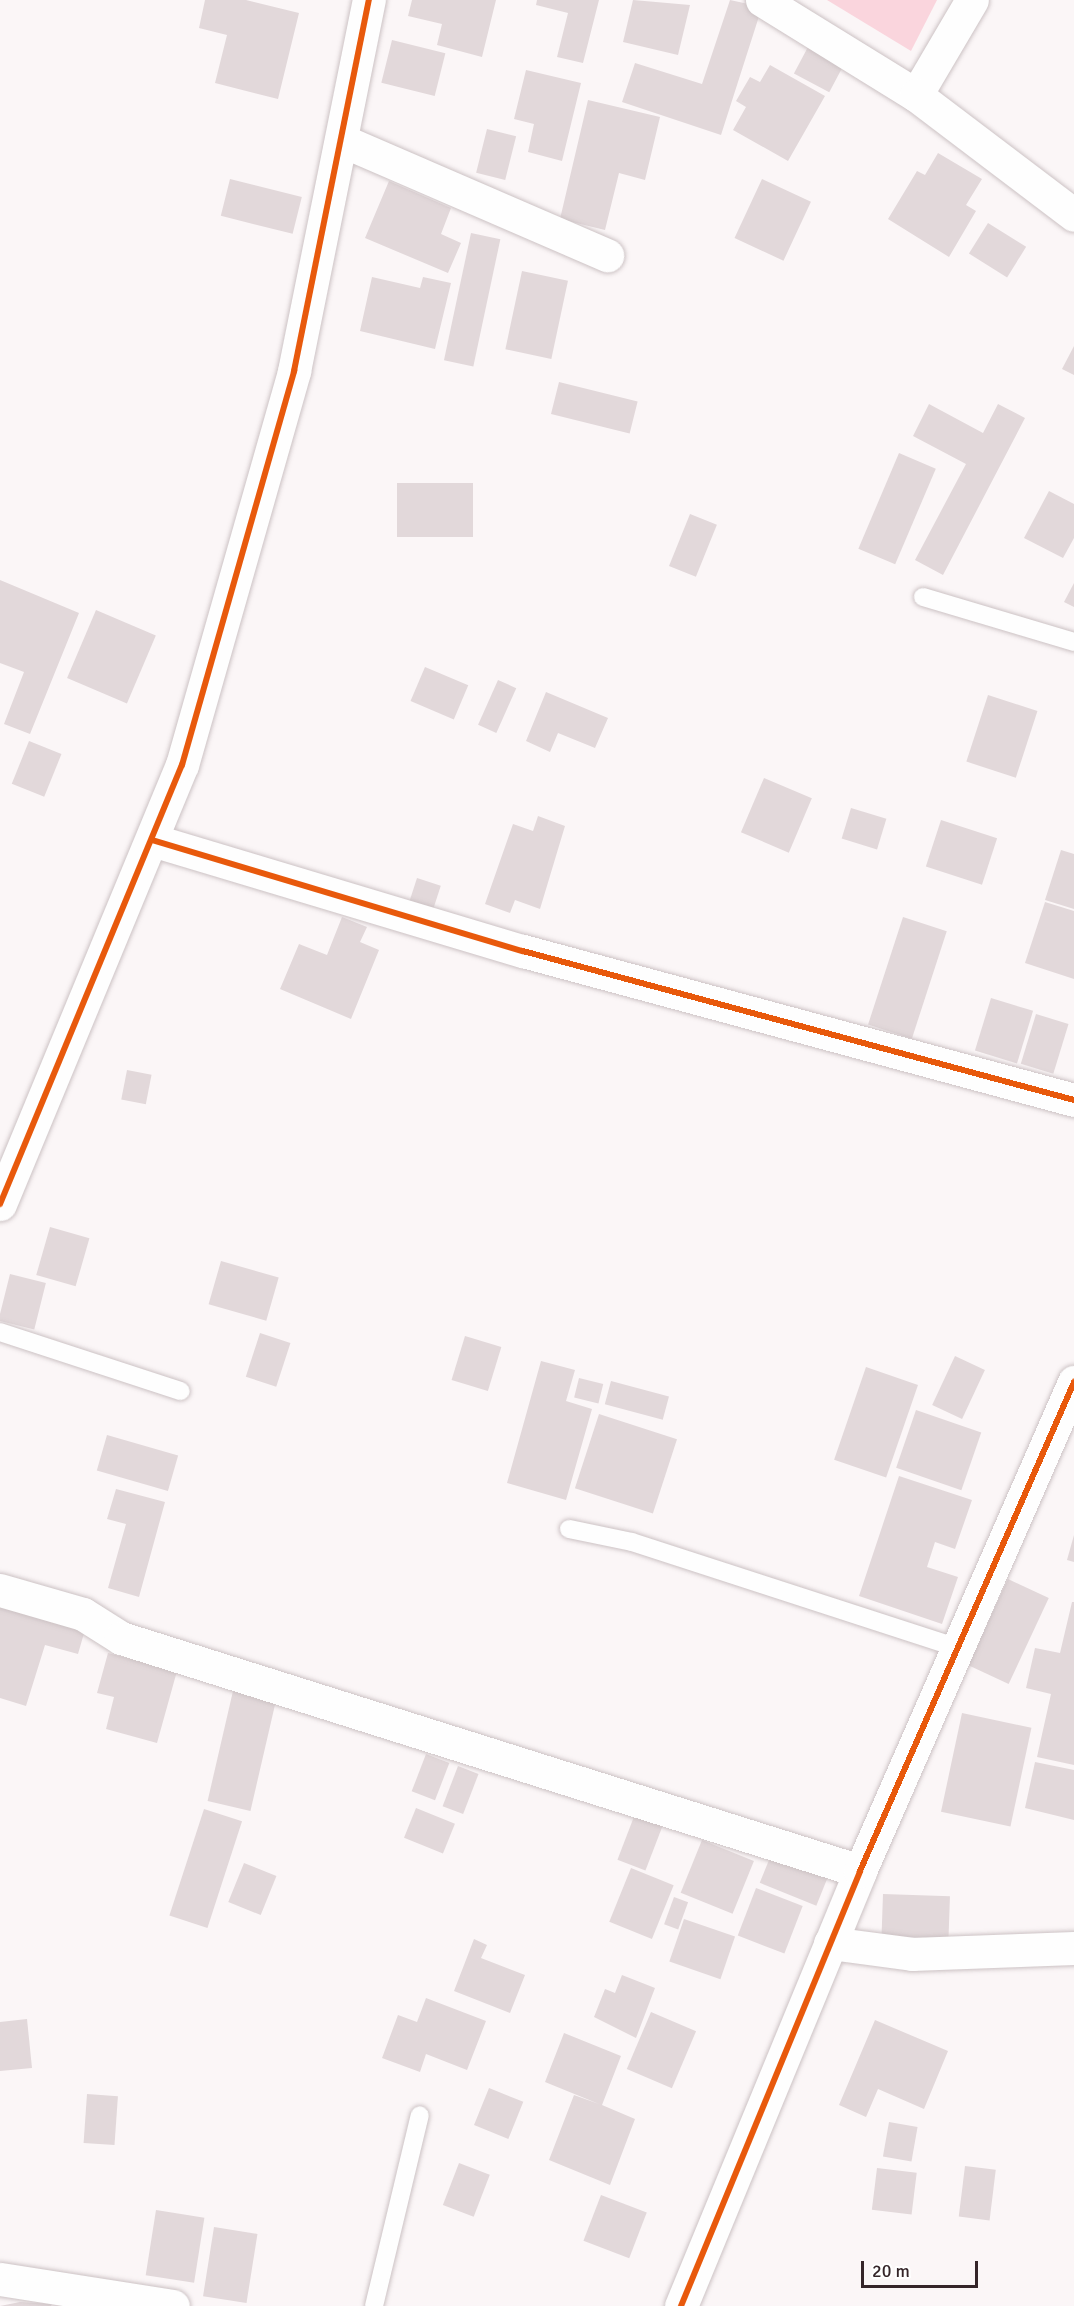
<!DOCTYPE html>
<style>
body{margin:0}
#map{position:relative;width:1074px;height:2306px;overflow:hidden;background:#fbf6f7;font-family:Signika,sans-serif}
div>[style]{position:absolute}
.green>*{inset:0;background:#fad5dd}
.building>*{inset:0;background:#e2d8da;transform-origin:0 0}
.roads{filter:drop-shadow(0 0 2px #ccc2c4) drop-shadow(0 0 2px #ccc2c4)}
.lane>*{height:18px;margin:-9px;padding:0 9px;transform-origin:9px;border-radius:9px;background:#fefefe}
.street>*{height:33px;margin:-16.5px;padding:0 16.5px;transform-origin:16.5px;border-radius:16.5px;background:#fefefe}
.secondary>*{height:33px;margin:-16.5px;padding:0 16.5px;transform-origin:16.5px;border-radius:16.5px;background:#fefefe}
.cycleway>*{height:6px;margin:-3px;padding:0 3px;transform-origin:3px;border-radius:3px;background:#e8590c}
span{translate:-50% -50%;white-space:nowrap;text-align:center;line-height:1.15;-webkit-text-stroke:4.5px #fff;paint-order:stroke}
.scale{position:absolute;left:861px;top:2261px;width:117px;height:27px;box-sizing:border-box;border:3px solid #352529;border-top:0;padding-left:8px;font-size:18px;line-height:21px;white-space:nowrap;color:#352529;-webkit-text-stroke:4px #fff;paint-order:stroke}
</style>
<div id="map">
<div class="green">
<i style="clip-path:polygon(827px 0,937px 0,911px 51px)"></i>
</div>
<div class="building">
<i style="clip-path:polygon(205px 0,246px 0,299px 13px,278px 99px,215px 83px,227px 35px,199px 28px)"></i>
<i style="clip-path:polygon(412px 0,496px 0,482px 57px,437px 45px,442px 24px,408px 16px)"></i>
<i style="clip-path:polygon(537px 0,599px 0,583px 63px,557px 57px,568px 13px,536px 5px)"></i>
<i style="clip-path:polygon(633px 0,690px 5px,678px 55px,623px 42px)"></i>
<i style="clip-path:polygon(730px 0,762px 7px,721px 135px,622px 102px,635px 63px,702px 84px)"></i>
<i style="left:392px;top:40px;width:55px;height:44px;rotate:14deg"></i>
<i style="left:808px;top:47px;width:40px;height:30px;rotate:28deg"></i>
<i style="clip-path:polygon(770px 65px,825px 96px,788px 161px,733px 130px,746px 107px,736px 101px,750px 77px,760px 82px)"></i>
<i style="clip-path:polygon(526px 70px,581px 83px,562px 161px,528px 152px,534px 124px,514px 119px)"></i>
<i style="clip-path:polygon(588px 100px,660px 117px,645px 180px,619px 173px,605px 230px,560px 219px)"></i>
<i style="left:487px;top:129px;width:30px;height:45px;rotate:14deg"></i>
<i style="clip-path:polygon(938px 153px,982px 179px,966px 205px,976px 211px,949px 257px,888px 219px,917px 171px,925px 175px)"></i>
<i style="left:230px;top:179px;width:74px;height:38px;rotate:14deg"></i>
<i style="left:762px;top:179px;width:54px;height:65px;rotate:25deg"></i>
<i style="clip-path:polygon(389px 181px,451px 208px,441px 234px,461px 243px,448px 273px,365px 238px)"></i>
<i style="left:988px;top:223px;width:45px;height:36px;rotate:32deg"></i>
<i style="left:471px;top:233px;width:30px;height:130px;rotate:12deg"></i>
<i style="left:522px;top:271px;width:47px;height:80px;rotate:12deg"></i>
<i style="clip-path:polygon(372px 277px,420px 288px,423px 277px,451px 283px,435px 349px,360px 331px)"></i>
<i style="clip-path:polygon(1074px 346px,1074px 375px,1062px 369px)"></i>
<i style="left:559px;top:382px;width:81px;height:33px;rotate:14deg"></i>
<i style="clip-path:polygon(929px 404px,983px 433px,998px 404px,1025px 418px,943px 575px,915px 560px,966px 464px,913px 436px)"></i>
<i style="left:899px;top:453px;width:40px;height:104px;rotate:23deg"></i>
<i style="left:473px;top:483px;width:54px;height:76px;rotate:90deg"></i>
<i style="clip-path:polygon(1049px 491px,1074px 504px,1074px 538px,1063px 558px,1024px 538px)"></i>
<i style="left:690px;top:514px;width:29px;height:56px;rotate:22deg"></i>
<i style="clip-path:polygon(0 580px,79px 613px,30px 734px,4px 724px,24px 672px,0 663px)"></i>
<i style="clip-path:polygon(1074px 583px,1074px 607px,1064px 602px)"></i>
<i style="left:96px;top:610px;width:65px;height:74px;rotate:23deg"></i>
<i style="left:425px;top:667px;width:47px;height:37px;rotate:23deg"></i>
<i style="left:498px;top:680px;width:20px;height:49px;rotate:24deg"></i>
<i style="clip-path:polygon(546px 692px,608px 718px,595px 748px,558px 733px,550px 752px,526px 741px)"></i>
<i style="left:988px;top:695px;width:52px;height:70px;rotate:18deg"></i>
<i style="left:29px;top:741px;width:35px;height:46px;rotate:22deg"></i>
<i style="left:764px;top:778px;width:52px;height:59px;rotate:23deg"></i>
<i style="left:851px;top:808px;width:37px;height:32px;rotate:17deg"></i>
<i style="clip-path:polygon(538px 816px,565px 826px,540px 909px,515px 900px,510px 913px,485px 904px,513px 824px,533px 831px)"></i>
<i style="left:941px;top:820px;width:59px;height:49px;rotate:18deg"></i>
<i style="clip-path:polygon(1061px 850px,1074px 854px,1074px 909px,1045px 900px)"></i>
<i style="left:417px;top:878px;width:25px;height:27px;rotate:18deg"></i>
<i style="clip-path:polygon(1045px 902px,1074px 911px,1074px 979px,1025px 963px)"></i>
<i style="clip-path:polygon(342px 917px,367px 927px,360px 942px,379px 950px,351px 1019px,280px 989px,299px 944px,327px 955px)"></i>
<i style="left:903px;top:917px;width:46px;height:113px;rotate:18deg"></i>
<i style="left:991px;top:998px;width:44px;height:55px;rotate:17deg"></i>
<i style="left:1036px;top:1014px;width:34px;height:52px;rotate:17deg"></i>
<i style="left:127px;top:1070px;width:25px;height:30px;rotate:11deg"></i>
<i style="left:50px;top:1227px;width:41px;height:50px;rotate:16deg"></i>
<i style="left:221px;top:1261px;width:60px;height:45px;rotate:16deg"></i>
<i style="left:10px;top:1274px;width:37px;height:48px;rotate:14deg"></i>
<i style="left:260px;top:1333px;width:32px;height:46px;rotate:18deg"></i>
<i style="left:465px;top:1336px;width:38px;height:46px;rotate:17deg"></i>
<i style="left:955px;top:1356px;width:33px;height:54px;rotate:25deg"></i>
<i style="clip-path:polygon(541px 1361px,575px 1370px,566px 1401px,592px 1409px,566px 1500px,507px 1483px)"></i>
<i style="left:866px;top:1367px;width:55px;height:98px;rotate:19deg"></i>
<i style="left:579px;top:1378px;width:25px;height:20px;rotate:14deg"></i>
<i style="left:611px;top:1381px;width:60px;height:24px;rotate:15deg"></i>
<i style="left:916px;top:1410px;width:69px;height:61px;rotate:19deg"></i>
<i style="left:599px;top:1414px;width:82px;height:78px;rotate:18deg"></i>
<i style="left:107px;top:1435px;width:74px;height:37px;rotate:16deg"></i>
<i style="clip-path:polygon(899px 1476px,972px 1500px,955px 1549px,935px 1542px,927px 1567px,958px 1577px,942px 1624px,859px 1596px)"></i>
<i style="clip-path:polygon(116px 1489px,165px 1502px,139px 1597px,108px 1588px,126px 1524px,107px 1519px)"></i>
<i style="clip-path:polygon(1074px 1535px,1074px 1562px,1067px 1560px)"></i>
<i style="left:1008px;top:1579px;width:45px;height:95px;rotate:25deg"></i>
<i style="clip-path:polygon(0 1596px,87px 1623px,78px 1654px,45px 1645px,26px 1706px,0 1698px)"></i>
<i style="clip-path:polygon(1072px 1602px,1074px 1602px,1074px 1765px,1037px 1757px,1051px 1694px,1026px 1688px,1035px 1648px,1060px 1653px)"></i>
<i style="clip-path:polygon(108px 1653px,177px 1671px,157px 1743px,106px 1729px,114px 1697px,97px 1693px)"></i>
<i style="left:233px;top:1691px;width:44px;height:113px;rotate:13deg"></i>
<i style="left:962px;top:1713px;width:71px;height:101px;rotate:12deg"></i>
<i style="left:426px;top:1754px;width:25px;height:40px;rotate:21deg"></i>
<i style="clip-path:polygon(1035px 1762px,1074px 1770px,1074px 1820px,1025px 1808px)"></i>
<i style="left:458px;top:1766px;width:22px;height:43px;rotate:21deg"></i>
<i style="left:416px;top:1808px;width:42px;height:32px;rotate:22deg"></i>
<i style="left:204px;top:1809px;width:40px;height:112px;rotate:18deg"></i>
<i style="left:635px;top:1814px;width:30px;height:49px;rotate:21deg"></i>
<i style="left:702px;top:1840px;width:56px;height:57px;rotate:22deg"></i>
<i style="left:771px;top:1855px;width:61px;height:30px;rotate:22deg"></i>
<i style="left:244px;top:1863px;width:35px;height:42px;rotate:22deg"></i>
<i style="left:631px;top:1868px;width:46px;height:58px;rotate:22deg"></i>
<i style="left:756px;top:1888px;width:50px;height:51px;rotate:21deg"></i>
<i style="left:883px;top:1894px;width:67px;height:42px;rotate:2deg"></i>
<i style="left:674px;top:1897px;width:15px;height:29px;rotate:20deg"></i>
<i style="left:684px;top:1919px;width:54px;height:45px;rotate:19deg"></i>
<i style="clip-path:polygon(474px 1939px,487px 1945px,481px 1958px,525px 1975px,510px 2013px,454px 1991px)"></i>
<i style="clip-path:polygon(622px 1975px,655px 1988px,636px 2038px,594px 2017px,605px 1989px,615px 1993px)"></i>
<i style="clip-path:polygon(426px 1998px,486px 2021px,467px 2070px,426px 2054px,420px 2072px,382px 2058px,398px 2015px,417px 2022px)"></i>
<i style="left:651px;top:2012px;width:49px;height:62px;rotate:23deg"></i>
<i style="clip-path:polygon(27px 2019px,32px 2068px,0 2071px,0 2022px)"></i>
<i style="clip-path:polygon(875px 2020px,948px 2051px,924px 2109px,878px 2089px,866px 2117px,839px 2105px)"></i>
<i style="clip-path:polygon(564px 2033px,621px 2056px,602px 2105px,635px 2119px,610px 2185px,549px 2160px,574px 2095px,599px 2104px,545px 2082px)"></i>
<i style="left:489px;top:2088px;width:37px;height:40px;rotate:22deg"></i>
<i style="left:87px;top:2094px;width:31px;height:49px;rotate:4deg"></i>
<i style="left:889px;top:2122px;width:29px;height:35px;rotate:10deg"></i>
<i style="left:459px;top:2163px;width:33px;height:45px;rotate:21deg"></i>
<i style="left:965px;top:2166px;width:31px;height:51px;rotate:7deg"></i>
<i style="left:877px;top:2168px;width:40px;height:42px;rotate:7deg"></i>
<i style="left:601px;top:2195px;width:49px;height:49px;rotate:21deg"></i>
<i style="left:156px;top:2210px;width:49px;height:66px;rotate:9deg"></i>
<i style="left:214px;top:2227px;width:44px;height:70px;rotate:9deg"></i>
<i style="clip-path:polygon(20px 2302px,52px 2304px,51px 2306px,0 2306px)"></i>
</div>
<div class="roads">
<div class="lane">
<i style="left:923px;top:597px;width:158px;rotate:16.6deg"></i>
<i style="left:0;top:1332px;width:190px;rotate:18.1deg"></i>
<i style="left:569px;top:1529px;width:64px;rotate:11.7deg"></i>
<i style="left:632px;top:1542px;width:341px;rotate:18deg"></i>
<i style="left:374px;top:2306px;width:196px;rotate:-76.5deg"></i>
</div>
<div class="street">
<i style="left:916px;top:95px;width:110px;rotate:-59.5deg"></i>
<i style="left:343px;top:141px;width:288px;rotate:23.4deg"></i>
<i style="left:152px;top:840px;width:387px;rotate:16.7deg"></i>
<i style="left:523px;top:951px;width:571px;rotate:15.13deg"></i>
<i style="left:0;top:1204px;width:475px;rotate:-67.5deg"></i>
<i style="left:182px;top:765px;width:410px;rotate:-74.1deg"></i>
<i style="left:294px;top:371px;width:379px;rotate:-78.6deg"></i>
<i style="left:0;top:1590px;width:86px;rotate:16.1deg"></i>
<i style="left:83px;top:1614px;width:45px;rotate:32.3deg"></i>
<i style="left:121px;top:1638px;width:775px;rotate:17.5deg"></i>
<i style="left:830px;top:1943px;width:83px;rotate:7.6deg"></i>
<i style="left:912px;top:1954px;width:162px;rotate:-2.1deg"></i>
<i style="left:0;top:2279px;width:175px;rotate:8.9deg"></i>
</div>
<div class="secondary">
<i style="left:762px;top:0;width:181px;rotate:31.7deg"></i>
<i style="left:916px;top:95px;width:198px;rotate:37.2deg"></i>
<i style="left:681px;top:2306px;width:470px;rotate:-67.6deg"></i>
<i style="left:860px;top:1871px;width:534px;rotate:-66.36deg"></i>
</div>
</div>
<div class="cycleway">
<i style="left:152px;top:840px;width:387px;rotate:16.7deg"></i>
<i style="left:523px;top:951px;width:571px;rotate:15.13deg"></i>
<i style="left:0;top:1204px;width:475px;rotate:-67.5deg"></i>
<i style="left:182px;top:765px;width:410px;rotate:-74.1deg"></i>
<i style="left:294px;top:371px;width:379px;rotate:-78.6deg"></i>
<i style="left:681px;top:2306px;width:470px;rotate:-67.6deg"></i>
<i style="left:860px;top:1871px;width:534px;rotate:-66.36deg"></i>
</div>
<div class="scale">20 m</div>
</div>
